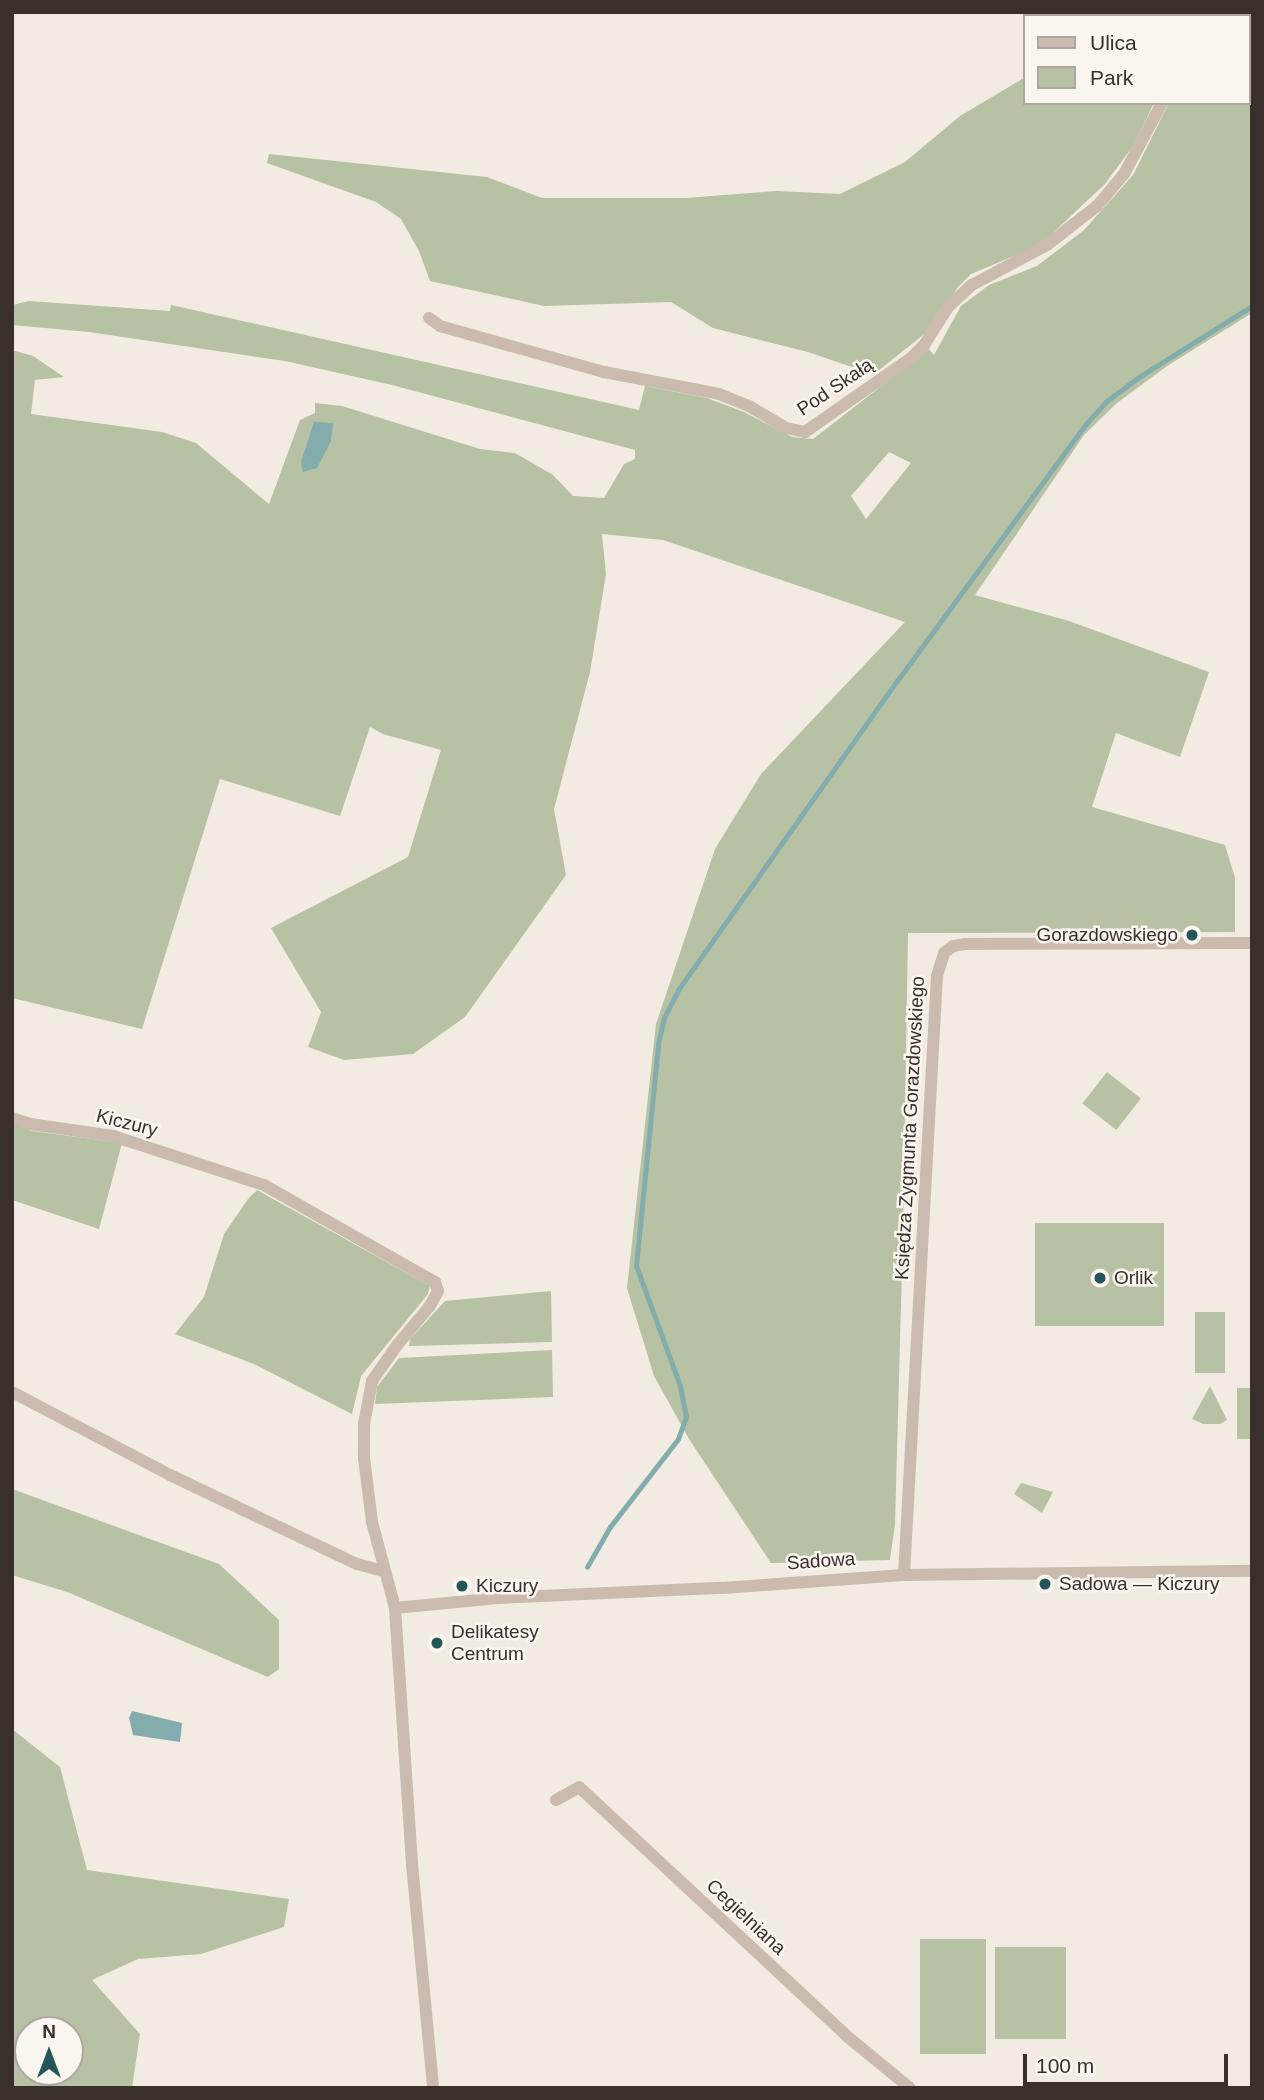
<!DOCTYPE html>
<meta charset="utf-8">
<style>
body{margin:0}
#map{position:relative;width:1264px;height:2100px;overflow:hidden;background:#f2ebe2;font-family:Arial,sans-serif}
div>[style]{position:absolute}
.green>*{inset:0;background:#b7c1a3;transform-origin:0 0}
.water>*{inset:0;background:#83acad}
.stream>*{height:4.5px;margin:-2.25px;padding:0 2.25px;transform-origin:2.25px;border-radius:2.25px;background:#83acad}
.street>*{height:12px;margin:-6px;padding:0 6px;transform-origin:6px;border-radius:6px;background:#cabbae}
.dots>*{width:19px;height:19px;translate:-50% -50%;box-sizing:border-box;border:4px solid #faf5ef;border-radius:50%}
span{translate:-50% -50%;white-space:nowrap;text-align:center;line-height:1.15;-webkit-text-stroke:5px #faf5ef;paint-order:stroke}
.street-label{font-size:19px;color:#39302c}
.poi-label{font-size:19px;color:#39302c}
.right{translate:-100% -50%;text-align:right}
.left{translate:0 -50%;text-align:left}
.frame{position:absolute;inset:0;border:14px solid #39302c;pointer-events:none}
.legend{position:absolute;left:1023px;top:14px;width:228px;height:91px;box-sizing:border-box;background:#faf5ef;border:2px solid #ada6a1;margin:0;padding:9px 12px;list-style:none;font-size:21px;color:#39302c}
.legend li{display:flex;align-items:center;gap:14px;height:35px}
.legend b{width:35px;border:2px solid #ada6a1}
.north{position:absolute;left:14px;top:2016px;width:70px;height:70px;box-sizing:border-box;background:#faf5ef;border:2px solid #ada6a1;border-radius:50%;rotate:0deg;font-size:19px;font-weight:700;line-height:28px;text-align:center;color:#39302c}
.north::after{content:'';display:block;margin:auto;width:24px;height:32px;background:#245558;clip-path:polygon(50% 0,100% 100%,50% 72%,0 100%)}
.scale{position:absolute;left:1023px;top:2054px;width:205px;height:32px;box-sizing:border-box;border:4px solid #39302c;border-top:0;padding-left:9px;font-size:21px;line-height:24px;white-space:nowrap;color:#39302c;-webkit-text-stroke:5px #faf5ef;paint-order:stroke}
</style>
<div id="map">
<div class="green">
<i style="left:1099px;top:12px;width:92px;height:5px"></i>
<i style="clip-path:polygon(evenodd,1209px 12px,1252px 12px,1252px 313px,1167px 366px,1117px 403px,1084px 435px,975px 595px,1069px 621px,1209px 672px,1180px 757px,1116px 733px,1092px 807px,1225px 845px,1235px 878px,1235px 932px,908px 933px,903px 1231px,895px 1524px,890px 1560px,771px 1563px,689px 1439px,654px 1376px,627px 1288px,656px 1024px,715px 849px,761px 774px,905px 622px,663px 540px,602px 534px,606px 574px,590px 672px,554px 809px,566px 875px,465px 1017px,413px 1054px,344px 1060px,308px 1047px,321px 1012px,271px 928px,408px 857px,441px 750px,383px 734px,370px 727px,340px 816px,220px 779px,142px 1029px,12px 998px,12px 350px,33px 356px,64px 377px,35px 380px,31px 414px,162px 432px,196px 443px,269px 504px,300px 420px,315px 413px,315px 403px,342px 406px,480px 449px,515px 453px,553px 475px,573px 496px,604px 498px,624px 464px,635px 459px,635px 450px,392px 385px,285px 361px,89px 332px,12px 325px,12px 305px,29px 301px,170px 311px,171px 305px,639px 410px,645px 386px,707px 398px,744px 412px,792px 437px,813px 439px,929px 349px,934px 355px,961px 306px,989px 285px,1037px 266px,1084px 230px,1133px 175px,1169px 103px,1248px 103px,1248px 16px,1207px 16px,1209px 12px,889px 452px,911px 463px,866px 519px,851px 496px,889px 452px)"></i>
<i style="clip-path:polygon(1024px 78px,1024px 103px,1154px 103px,1133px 146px,1105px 184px,1040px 245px,971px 274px,958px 287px,928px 331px,878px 371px,849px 366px,808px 352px,713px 328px,671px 302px,544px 306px,430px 281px,419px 251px,401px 219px,376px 202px,267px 163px,269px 154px,487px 177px,542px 198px,685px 198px,776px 191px,840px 194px,905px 162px,960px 116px)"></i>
<i style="left:1107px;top:1072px;width:43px;height:40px;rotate:38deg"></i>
<i style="clip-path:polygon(12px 1123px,32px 1131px,122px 1143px,99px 1229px,12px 1200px)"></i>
<i style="clip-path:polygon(257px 1190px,430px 1286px,428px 1294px,361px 1376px,352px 1414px,254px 1364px,175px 1334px,204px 1297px,224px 1234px,248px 1199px)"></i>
<i style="left:1035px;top:1223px;width:129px;height:103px"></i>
<i style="clip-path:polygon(551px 1291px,552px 1342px,409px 1346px,410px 1339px,445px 1301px)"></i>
<i style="left:1195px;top:1312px;width:30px;height:61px"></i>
<i style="clip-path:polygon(552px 1350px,553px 1397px,375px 1404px,377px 1387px,399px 1358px)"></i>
<i style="clip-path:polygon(1210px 1386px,1227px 1420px,1220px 1424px,1203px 1424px,1192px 1419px)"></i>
<i style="left:1237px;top:1388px;width:15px;height:51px"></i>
<i style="clip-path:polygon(1021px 1483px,1053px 1492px,1042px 1513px,1014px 1494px)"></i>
<i style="clip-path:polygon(12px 1489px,219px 1564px,279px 1620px,279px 1669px,268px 1677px,67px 1592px,12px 1575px)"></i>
<i style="clip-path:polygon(evenodd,12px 1729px,60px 1767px,87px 1870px,289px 1899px,284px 1927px,201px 1954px,138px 1959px,92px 1980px,140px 2034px,132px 2088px,12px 2088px,12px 1729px,28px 2030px,70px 2030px,70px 2072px,28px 2072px,28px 2030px)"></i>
<i style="left:986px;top:1939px;width:115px;height:66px;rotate:90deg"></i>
<i style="left:995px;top:1947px;width:71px;height:92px"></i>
</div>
<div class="water">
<i style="clip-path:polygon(314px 422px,333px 423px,331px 441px,317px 468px,303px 472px,301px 462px)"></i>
<i style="clip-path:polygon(132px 1711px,182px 1723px,180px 1742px,133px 1735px,129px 1718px)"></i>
</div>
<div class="stream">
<i style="left:587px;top:1567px;width:46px;rotate:-60.1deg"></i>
<i style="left:610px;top:1527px;width:111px;rotate:-52.3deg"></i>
<i style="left:678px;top:1439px;width:23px;rotate:-70deg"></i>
<i style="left:686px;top:1417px;width:32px;rotate:-101deg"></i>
<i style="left:680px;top:1386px;width:128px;rotate:-110.1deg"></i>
<i style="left:636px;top:1266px;width:223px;rotate:-84.3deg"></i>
<i style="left:658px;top:1044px;width:27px;rotate:-77deg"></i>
<i style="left:664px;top:1018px;width:31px;rotate:-63deg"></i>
<i style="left:678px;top:990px;width:379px;rotate:-54.7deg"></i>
<i style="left:897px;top:681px;width:319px;rotate:-53.7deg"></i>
<i style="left:1086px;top:424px;width:31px;rotate:-48deg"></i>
<i style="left:1107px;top:401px;width:36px;rotate:-37deg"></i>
<i style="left:1136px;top:379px;width:137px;rotate:-32.2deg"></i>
</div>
<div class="street">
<i style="left:1196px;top:16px;width:4px;rotate:-63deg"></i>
<i style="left:429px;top:318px;width:14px;rotate:36deg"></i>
<i style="left:440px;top:326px;width:170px;rotate:15.7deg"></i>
<i style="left:604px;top:372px;width:117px;rotate:10.8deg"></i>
<i style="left:719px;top:394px;width:32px;rotate:22deg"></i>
<i style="left:749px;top:406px;width:43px;rotate:30.7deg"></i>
<i style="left:786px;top:428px;width:19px;rotate:12deg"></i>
<i style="left:805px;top:432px;width:129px;rotate:-34.9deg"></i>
<i style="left:911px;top:358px;width:18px;rotate:-45deg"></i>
<i style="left:924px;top:345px;width:45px;rotate:-57.7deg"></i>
<i style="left:948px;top:307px;width:33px;rotate:-43deg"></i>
<i style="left:972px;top:285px;width:85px;rotate:-28.1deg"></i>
<i style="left:1047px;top:245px;width:63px;rotate:-38deg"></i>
<i style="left:1097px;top:206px;width:42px;rotate:-49.8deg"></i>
<i style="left:1124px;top:174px;width:81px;rotate:-61.8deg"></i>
<i style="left:12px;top:1118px;width:19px;rotate:18deg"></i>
<i style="left:30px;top:1124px;width:84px;rotate:8.2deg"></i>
<i style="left:113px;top:1136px;width:159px;rotate:18deg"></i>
<i style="left:264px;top:1185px;width:197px;rotate:29.6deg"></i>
<i style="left:435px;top:1282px;width:9px;rotate:72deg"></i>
<i style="left:438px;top:1291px;width:18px;rotate:119deg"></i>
<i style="left:429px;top:1307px;width:48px;rotate:130deg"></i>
<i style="left:398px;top:1344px;width:45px;rotate:125.1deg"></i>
<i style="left:372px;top:1381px;width:44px;rotate:100.5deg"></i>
<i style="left:364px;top:1424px;width:34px;rotate:90deg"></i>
<i style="left:364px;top:1458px;width:64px;rotate:82.9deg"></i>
<i style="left:372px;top:1522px;width:89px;rotate:75deg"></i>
<i style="left:395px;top:1608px;width:257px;rotate:86.2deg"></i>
<i style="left:412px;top:1864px;width:225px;rotate:84.6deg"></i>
<i style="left:12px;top:1392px;width:178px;rotate:27.7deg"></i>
<i style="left:170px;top:1475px;width:207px;rotate:25.5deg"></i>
<i style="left:357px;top:1564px;width:27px;rotate:15deg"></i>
<i style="left:904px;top:1575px;width:600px;rotate:-86.85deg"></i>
<i style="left:937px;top:976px;width:24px;rotate:-73deg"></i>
<i style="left:944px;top:953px;width:11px;rotate:-38deg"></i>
<i style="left:953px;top:946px;width:12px;rotate:-9deg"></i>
<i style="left:965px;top:944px;width:287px;rotate:-0.2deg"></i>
<i style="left:395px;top:1608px;width:103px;rotate:-5.5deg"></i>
<i style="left:498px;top:1598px;width:224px;rotate:-2.6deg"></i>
<i style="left:722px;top:1588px;width:182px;rotate:-4.1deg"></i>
<i style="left:904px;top:1575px;width:348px;rotate:-0.7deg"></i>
<i style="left:556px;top:1800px;width:26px;rotate:-29deg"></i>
<i style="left:579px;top:1787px;width:367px;rotate:42.9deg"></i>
<i style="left:848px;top:2037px;width:80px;rotate:39.4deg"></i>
</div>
<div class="dots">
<i style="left:1192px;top:935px;background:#245558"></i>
<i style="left:1100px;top:1278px;background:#245558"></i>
<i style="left:1045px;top:1584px;background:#245558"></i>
<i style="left:462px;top:1586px;background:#245558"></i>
<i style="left:437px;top:1643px;background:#245558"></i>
</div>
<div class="street-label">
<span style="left:835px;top:387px;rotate:-34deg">Pod Skałą</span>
<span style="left:127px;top:1123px;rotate:14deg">Kiczury</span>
<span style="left:910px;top:1128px;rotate:-87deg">Księdza Zygmunta Gorazdowskiego</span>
<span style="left:821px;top:1561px;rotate:-4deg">Sadowa</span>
<span style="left:746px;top:1917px;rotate:43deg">Cegielniana</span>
</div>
<div class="poi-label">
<span class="right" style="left:1178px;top:935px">Gorazdowskiego</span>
<span class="left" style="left:1114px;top:1278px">Orlik</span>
<span class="left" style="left:1059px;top:1584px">Sadowa — Kiczury</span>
<span class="left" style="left:476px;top:1586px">Kiczury</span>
<span class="left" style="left:451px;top:1643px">Delikatesy<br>Centrum</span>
</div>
<div class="frame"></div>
<ul class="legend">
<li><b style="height:9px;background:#cabbae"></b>Ulica</li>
<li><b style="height:19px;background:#b7c1a3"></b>Park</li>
</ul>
<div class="north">N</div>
<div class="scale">100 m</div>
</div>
